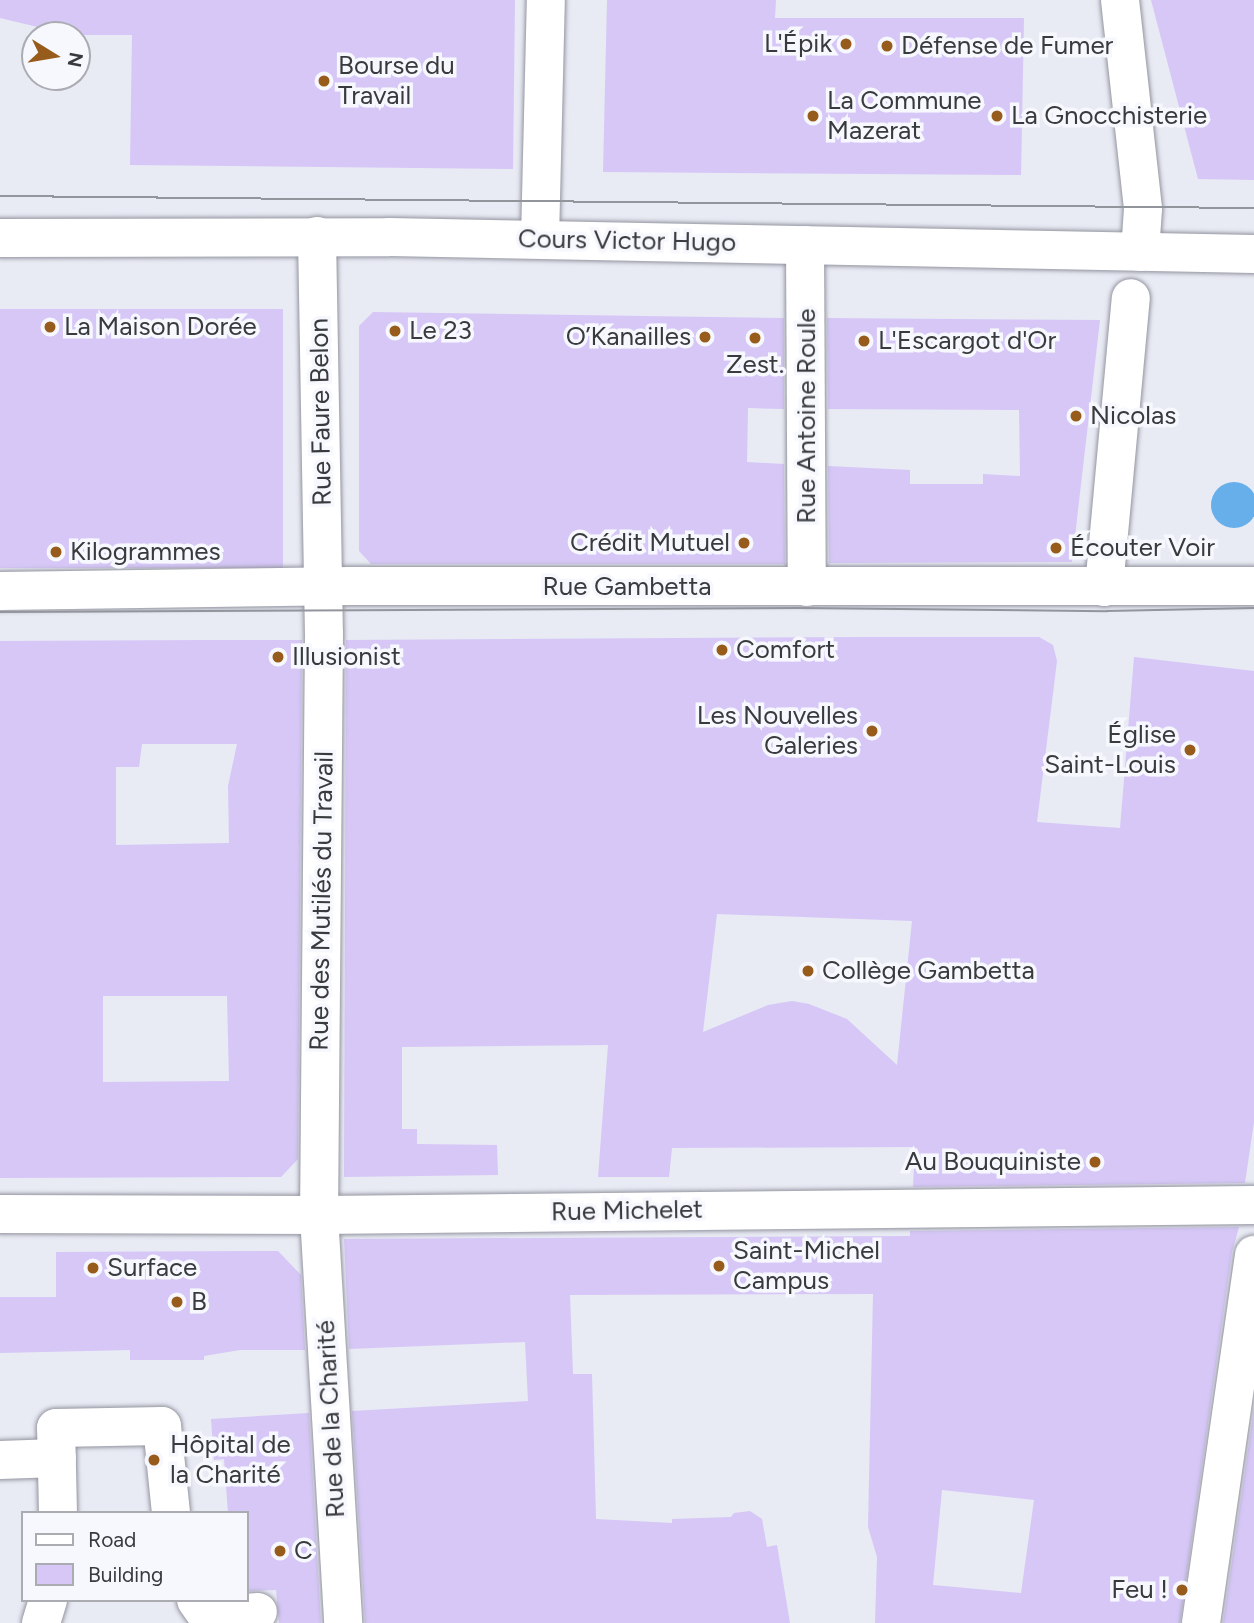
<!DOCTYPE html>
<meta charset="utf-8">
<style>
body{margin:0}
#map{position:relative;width:1254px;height:1623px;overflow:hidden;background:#e8eaf4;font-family:Figtree,sans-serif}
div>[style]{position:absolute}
.water>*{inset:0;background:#67afea}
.round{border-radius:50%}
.building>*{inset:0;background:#d6c7f7;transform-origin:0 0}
.roads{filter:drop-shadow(0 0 2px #93959f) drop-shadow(0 0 2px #93959f)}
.minor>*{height:38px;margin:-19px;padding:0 19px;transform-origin:19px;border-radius:19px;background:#fff}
.tram>*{height:2px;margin:-1px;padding:0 1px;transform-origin:1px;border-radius:1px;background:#93959c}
.dots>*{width:19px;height:19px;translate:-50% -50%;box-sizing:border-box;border:4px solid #f6f8fe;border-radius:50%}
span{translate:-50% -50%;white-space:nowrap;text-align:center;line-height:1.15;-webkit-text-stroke:7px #f6f8fe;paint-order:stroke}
.poi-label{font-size:26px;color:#393a3e}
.right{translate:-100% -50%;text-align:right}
.left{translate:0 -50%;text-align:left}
.street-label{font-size:26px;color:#393a3e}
.legend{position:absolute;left:21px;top:1511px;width:228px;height:91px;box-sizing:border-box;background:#f6f8fe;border:2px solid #aaacb1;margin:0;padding:9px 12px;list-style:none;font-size:21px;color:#393a3e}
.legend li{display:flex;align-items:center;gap:14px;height:35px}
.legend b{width:35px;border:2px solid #aaacb1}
.north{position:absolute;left:21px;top:21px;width:70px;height:70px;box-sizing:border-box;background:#f6f8fe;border:2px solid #aaacb1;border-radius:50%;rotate:101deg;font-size:19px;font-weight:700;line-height:28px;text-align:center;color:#393a3e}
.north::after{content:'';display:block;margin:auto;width:24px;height:32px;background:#975c1c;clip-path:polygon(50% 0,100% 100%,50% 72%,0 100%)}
</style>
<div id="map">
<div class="water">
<i class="round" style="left:1211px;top:482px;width:46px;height:46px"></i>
</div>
<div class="building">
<i style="clip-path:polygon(0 0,515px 0,513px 169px,130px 165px,132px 35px,71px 35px,0 18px)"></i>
<i style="clip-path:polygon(607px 0,776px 0,775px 18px,1024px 18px,1021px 175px,603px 172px)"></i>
<i style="clip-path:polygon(1151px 0,1254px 0,1254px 180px,1198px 179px)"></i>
<i style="left:0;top:309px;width:283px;height:259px"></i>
<i style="clip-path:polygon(373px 312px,784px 318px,784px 409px,748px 408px,747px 462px,784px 464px,785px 564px,371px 564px,359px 551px,359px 326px)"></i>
<i style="clip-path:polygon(827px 318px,1100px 320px,1072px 562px,829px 563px,828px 466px,910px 470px,910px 484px,983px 484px,983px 474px,1020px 476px,1019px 410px,828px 409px)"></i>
<i style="clip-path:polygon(evenodd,870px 637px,1039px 637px,1053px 645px,1057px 661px,1037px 822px,1120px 828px,1134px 657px,1254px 671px,1254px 1122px,1245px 1183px,913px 1187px,915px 1147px,672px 1148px,669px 1177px,598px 1177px,608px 1045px,402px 1047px,402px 1129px,417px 1129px,417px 1144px,497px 1145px,498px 1175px,344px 1177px,346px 640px,870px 637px,717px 914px,912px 921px,897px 1065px,847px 1019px,809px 1004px,792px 1001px,768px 1005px,703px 1032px,717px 914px)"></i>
<i style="clip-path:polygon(evenodd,204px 640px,302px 640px,298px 1159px,281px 1177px,0 1178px,0 641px,204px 640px,142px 744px,237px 744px,228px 786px,229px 843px,116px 845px,116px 767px,139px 767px,142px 744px,204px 640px,103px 996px,227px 996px,229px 1081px,103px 1082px,103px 996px)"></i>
<i style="clip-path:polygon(evenodd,1239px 1227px,1232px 1252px,1180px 1623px,875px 1623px,877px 1557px,868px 1527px,873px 1294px,570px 1295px,573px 1374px,592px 1374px,596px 1519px,672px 1523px,672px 1519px,731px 1517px,734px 1513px,750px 1511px,762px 1519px,767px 1547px,777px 1545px,790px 1623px,365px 1623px,352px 1411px,528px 1401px,525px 1342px,349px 1349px,344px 1239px,910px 1236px,910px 1231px,1239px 1227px,942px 1490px,1034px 1500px,1021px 1593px,933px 1585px,942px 1490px)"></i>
<i style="clip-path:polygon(278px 1251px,301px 1275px,305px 1350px,240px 1350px,204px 1356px,204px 1360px,130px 1360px,130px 1350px,0 1353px,0 1297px,56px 1297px,56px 1252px)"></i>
<i style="clip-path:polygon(1254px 1408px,1254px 1623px,1223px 1623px)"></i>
<i style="clip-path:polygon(309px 1413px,321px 1623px,279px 1623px,276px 1590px,247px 1591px,247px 1513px,228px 1513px,224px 1459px,214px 1460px,211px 1419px)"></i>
</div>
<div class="roads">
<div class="minor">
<i style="left:1120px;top:0;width:210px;rotate:83.7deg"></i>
<i style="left:1143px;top:209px;width:43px;rotate:94deg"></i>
<i style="left:317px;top:236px;width:398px;rotate:89deg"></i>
<i style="left:324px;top:634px;width:581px;rotate:90.49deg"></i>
<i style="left:319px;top:1215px;width:409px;rotate:86.6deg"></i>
<i style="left:0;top:238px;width:389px;rotate:-0.1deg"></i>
<i style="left:389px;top:237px;width:865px;rotate:1.13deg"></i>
<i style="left:540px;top:239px;width:239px;rotate:-88.6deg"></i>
<i style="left:805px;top:245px;width:342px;rotate:89.7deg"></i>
<i style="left:1104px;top:587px;width:290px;rotate:-84.7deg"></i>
<i style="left:0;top:591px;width:350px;rotate:-0.8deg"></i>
<i style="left:350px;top:586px;width:904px"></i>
<i style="left:0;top:1214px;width:319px;rotate:0.2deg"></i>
<i style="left:319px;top:1215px;width:935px;rotate:-0.61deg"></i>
<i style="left:0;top:1460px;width:57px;rotate:-2deg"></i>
<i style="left:58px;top:1513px;width:85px;rotate:-91.3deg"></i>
<i style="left:56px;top:1428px;width:106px;rotate:-1.1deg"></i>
<i style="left:162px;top:1426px;width:87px;rotate:84.1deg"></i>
<i style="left:196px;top:1600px;width:19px;rotate:55deg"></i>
<i style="left:207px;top:1616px;width:51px;rotate:-4.5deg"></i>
<i style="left:41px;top:1623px;width:24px;rotate:-73deg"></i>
<i style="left:1201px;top:1623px;width:372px;rotate:-81.8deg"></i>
</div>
</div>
<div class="tram">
<i style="left:0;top:196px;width:1254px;rotate:0.55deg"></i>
<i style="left:0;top:612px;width:800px;rotate:-0.29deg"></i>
<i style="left:800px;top:608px;width:307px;rotate:0.6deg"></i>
<i style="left:1107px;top:611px;width:147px;rotate:-1.2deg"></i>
</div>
<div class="dots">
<i style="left:846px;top:44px;background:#975c1c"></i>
<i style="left:887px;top:46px;background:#975c1c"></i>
<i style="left:324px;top:81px;background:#975c1c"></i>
<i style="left:813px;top:116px;background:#975c1c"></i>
<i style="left:997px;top:116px;background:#975c1c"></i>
<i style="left:50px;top:327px;background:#975c1c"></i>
<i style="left:395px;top:331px;background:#975c1c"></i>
<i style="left:705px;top:337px;background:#975c1c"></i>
<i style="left:755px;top:338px;background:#975c1c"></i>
<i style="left:864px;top:341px;background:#975c1c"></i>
<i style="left:1076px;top:416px;background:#975c1c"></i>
<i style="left:744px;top:543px;background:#975c1c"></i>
<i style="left:1056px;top:548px;background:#975c1c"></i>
<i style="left:56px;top:552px;background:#975c1c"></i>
<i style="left:722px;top:650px;background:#975c1c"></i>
<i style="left:278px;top:657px;background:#975c1c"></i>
<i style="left:872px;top:731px;background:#975c1c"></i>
<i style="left:1190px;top:750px;background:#975c1c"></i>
<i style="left:808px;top:971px;background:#975c1c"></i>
<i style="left:1095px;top:1162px;background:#975c1c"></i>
<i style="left:719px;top:1266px;background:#975c1c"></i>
<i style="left:93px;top:1268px;background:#975c1c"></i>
<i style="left:177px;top:1302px;background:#975c1c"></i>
<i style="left:154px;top:1460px;background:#975c1c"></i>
<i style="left:280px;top:1551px;background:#975c1c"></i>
<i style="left:1182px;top:1590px;background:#975c1c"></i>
</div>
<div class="poi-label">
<span class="right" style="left:832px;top:44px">L'Épik</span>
<span class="left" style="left:901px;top:46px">Défense de Fumer</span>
<span class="left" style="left:338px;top:81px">Bourse du<br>Travail</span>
<span class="left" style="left:827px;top:116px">La Commune<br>Mazerat</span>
<span class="left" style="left:1011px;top:116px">La Gnocchisterie</span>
<span class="left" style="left:64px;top:327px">La Maison Dorée</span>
<span class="left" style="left:409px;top:331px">Le 23</span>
<span class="right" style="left:691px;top:337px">O’Kanailles</span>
<span class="left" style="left:878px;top:341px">L'Escargot d'Or</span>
<span style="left:755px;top:365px">Zest.</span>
<span class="left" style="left:1090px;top:416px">Nicolas</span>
<span class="right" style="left:730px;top:543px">Crédit Mutuel</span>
<span class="left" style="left:1070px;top:548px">Écouter Voir</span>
<span class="left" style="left:70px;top:552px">Kilogrammes</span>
<span class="left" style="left:736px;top:650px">Comfort</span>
<span class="left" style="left:292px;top:657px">Illusionist</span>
<span class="right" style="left:858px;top:731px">Les Nouvelles<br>Galeries</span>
<span class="right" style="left:1176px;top:750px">Église<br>Saint-Louis</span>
<span class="left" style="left:822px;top:971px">Collège Gambetta</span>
<span class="right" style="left:1081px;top:1162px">Au Bouquiniste</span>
<span class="left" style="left:733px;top:1266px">Saint-Michel<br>Campus</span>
<span class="left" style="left:107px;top:1268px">Surface</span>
<span class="left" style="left:191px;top:1302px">B</span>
<span class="left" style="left:170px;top:1460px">Hôpital de<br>la Charité</span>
<span class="left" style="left:294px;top:1551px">C</span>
<span class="right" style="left:1168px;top:1590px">Feu !</span>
</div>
<div class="street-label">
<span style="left:627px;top:241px;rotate:1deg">Cours Victor Hugo</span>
<span style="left:321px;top:412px;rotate:-91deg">Rue Faure Belon</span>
<span style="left:807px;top:416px;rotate:-90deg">Rue Antoine Roule</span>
<span style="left:627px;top:587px">Rue Gambetta</span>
<span style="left:322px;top:901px;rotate:-89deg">Rue des Mutilés du Travail</span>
<span style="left:627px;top:1211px;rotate:-1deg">Rue Michelet</span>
<span style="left:331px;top:1419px;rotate:-93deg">Rue de la Charité</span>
</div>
<ul class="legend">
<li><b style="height:9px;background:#fff"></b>Road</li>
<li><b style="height:19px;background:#d6c7f7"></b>Building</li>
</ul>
<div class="north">N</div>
</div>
